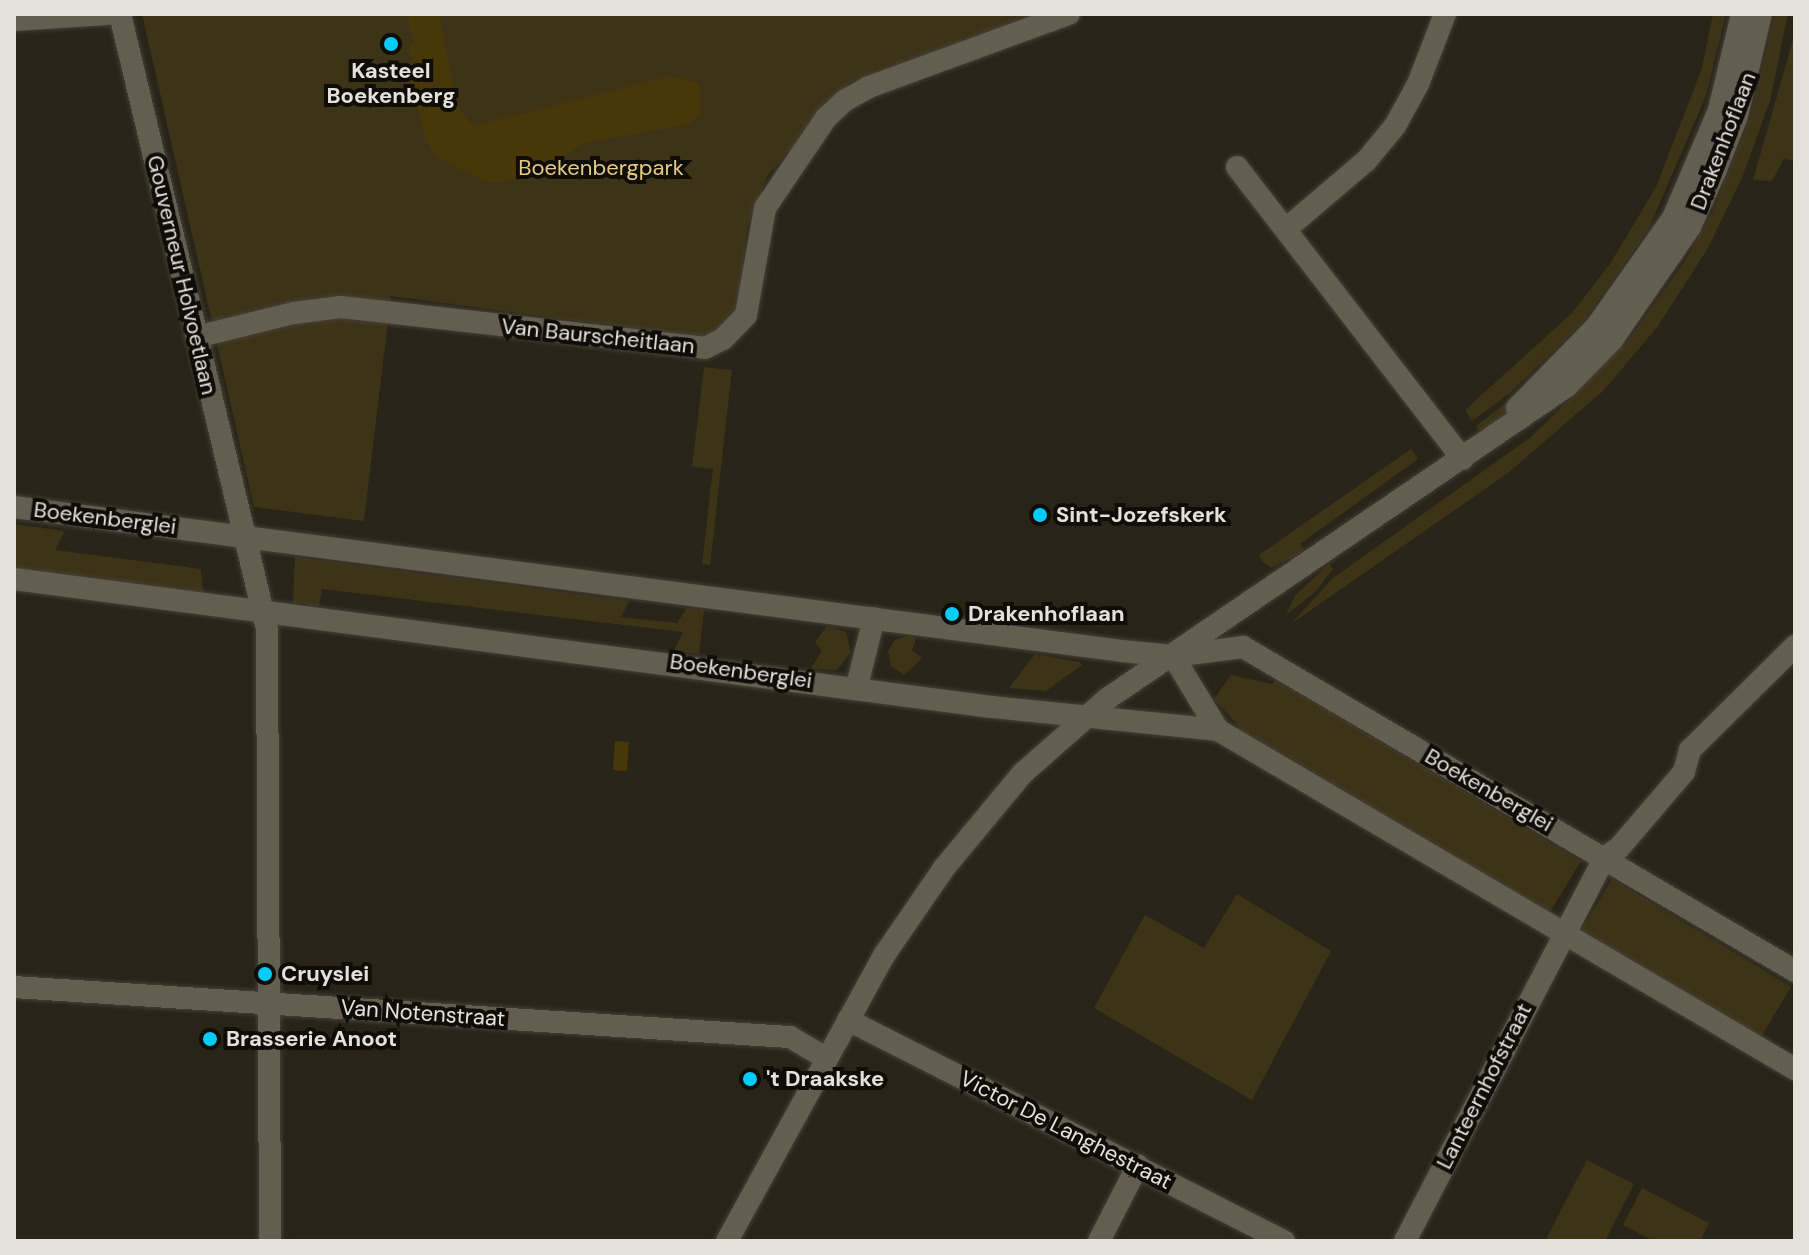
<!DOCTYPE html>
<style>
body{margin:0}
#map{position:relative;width:1809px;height:1255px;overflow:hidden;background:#282418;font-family:"DM Sans",sans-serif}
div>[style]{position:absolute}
.green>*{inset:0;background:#3d3317;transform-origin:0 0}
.water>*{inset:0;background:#483809;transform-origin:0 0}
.roads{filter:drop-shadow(0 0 2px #444037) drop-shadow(0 0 2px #444037)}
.minor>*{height:22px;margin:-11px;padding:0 11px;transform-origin:11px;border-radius:11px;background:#635e50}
.dots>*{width:22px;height:22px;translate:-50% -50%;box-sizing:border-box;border:4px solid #0f0d08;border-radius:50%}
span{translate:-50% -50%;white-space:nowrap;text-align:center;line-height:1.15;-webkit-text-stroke:8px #0f0d08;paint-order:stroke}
.poi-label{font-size:22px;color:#e4e1da;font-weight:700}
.left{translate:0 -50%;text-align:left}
.street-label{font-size:22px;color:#e4e1da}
.park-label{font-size:22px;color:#e6cb84}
.frame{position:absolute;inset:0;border:16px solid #e4e1da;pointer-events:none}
</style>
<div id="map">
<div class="green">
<i style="clip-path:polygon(142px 14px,1036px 14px,850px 83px,767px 176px,747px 227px,738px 311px,717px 333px,701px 337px,391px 296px,364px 521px,254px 507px)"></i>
<i style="clip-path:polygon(1713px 14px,1726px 14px,1706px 96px,1648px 230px,1583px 322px,1510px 393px,1472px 421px,1465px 410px,1572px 313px,1610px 264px,1656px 187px,1702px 68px)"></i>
<i style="clip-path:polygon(1775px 14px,1788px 14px,1770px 101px,1742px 178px,1708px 248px,1658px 326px,1605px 389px,1508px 473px,1291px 624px,1333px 578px,1531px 437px,1627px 342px,1685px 261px,1714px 209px,1751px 115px)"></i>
<i style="clip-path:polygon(1795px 33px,1795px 161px,1784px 159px,1772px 181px,1753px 180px)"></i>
<i style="clip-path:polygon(704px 367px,732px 370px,710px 565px,702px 564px,713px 469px,692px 467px)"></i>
<i style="clip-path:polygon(1529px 385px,1508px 412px,1481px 432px,1476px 426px)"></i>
<i style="clip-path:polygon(1411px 449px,1418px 459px,1300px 544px,1305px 551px,1271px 568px,1262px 561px,1259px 555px)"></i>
<i style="clip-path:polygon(14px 524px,65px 531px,55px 550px,201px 569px,203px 594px,14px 573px)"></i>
<i style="clip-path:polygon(295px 557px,629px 601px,621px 617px,677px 623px,687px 608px,704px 610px,699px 654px,674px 651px,683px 632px,322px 589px,319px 606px,293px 603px)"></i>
<i style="clip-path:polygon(1329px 564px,1333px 569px,1315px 592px,1286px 615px,1295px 595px)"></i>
<i style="clip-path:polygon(827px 626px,846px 632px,851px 652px,837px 670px,811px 669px,822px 650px,815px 642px)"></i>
<i style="clip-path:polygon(910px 635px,916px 639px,912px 650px,922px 658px,904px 675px,891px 666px,888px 651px,895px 640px)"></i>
<i style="clip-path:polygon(1035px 654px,1079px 662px,1082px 665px,1046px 691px,1009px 688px)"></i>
<i style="clip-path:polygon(1231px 675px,1272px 684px,1275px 679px,1581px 861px,1550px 912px,1243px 731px,1214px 699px)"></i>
<i style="left:1612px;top:879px;width:209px;height:60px;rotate:31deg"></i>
<i style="clip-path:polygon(1237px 894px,1331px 951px,1252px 1100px,1094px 1008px,1145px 915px,1204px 948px)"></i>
<i style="clip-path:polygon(1587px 1160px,1634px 1184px,1605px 1241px,1545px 1241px)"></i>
<i style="clip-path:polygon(1642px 1188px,1709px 1223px,1700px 1241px,1654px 1241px,1623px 1225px)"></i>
</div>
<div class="water">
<i style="clip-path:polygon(407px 14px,439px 14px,457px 105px,472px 126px,671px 76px,699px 83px,701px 113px,689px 124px,584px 143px,531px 176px,497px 183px,482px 180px,437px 157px,427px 142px,406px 66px,413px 64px,409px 45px,414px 43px)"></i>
<i style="left:615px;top:741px;width:14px;height:29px;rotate:4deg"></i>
</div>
<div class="roads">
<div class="minor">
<i style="left:120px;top:14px;width:632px;rotate:76.56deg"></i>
<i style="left:267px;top:629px;width:612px;rotate:89.72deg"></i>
<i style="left:14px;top:20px;width:93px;rotate:-3.7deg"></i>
<i style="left:1237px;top:167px;width:369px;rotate:52.3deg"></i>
<i style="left:1286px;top:229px;width:105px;rotate:-40.4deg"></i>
<i style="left:1366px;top:161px;width:45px;rotate:-50.4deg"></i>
<i style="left:1395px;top:126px;width:48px;rotate:-61.3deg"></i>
<i style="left:1418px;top:84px;width:75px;rotate:-68.9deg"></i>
<i style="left:196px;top:337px;width:101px;rotate:-13.8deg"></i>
<i style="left:294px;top:313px;width:47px;rotate:-7.3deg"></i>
<i style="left:341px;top:307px;width:366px;rotate:6.4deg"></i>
<i style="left:705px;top:348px;width:20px;rotate:-27deg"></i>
<i style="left:723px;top:339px;width:33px;rotate:-46deg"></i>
<i style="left:746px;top:315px;width:109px;rotate:-79.9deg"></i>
<i style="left:765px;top:208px;width:109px;rotate:-55.9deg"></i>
<i style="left:826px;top:118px;width:25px;rotate:-43deg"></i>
<i style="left:844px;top:101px;width:29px;rotate:-29deg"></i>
<i style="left:869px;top:87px;width:213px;rotate:-20.1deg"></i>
<i style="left:1517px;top:408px;width:113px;rotate:-45.7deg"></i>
<i style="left:1596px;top:327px;width:133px;rotate:-54.8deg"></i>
<i style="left:1673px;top:218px;width:117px;rotate:-66.9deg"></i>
<i style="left:1719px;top:110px;width:99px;rotate:-76.5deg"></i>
<i style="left:14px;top:507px;width:1117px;rotate:7.4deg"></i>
<i style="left:1122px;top:651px;width:51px;rotate:5.6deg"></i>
<i style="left:1173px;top:656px;width:71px;rotate:-7.3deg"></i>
<i style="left:1243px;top:647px;width:640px;rotate:30.41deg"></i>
<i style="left:14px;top:579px;width:986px;rotate:7.46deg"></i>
<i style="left:992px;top:707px;width:227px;rotate:5.8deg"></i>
<i style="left:1218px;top:730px;width:669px;rotate:30.44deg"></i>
<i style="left:1173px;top:656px;width:87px;rotate:58.7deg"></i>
<i style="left:857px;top:686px;width:70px;rotate:-76deg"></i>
<i style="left:14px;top:987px;width:778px;rotate:3.69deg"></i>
<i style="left:790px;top:1037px;width:42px;rotate:30.3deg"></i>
<i style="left:848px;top:1020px;width:489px;rotate:26.9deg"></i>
<i style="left:727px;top:1241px;width:328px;rotate:-61.2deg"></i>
<i style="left:885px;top:954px;width:104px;rotate:-55.5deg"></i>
<i style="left:944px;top:868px;width:124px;rotate:-50.3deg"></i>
<i style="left:1023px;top:773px;width:112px;rotate:-41.4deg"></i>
<i style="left:1107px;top:699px;width:556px;rotate:-34.23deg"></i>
<i style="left:1567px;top:386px;width:64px;rotate:-45.6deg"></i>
<i style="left:1612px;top:340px;width:137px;rotate:-55.4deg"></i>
<i style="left:1690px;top:227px;width:60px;rotate:-65.6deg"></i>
<i style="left:1715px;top:172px;width:60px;rotate:-68.6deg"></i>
<i style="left:1737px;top:116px;width:105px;rotate:-76.8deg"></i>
<i style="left:1099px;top:1241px;width:85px;rotate:-62.8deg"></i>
<i style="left:1405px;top:1241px;width:432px;rotate:-62.5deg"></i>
<i style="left:1604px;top:858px;width:18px;rotate:-34deg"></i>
<i style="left:1619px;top:848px;width:100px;rotate:-49.5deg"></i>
<i style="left:1684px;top:772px;width:23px;rotate:-75deg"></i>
<i style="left:1690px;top:750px;width:148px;rotate:-44.7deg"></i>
</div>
</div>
<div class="dots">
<i style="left:391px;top:44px;background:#00cbf9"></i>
<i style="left:1040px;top:515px;background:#00cbf9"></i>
<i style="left:952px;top:614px;background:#00cbf9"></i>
<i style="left:265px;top:974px;background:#00cbf9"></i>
<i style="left:210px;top:1039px;background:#00cbf9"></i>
<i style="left:750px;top:1079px;background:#00cbf9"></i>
</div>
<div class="poi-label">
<span style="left:391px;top:83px">Kasteel<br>Boekenberg</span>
<span class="left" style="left:1056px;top:515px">Sint-Jozefskerk</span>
<span class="left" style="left:968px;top:614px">Drakenhoflaan</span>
<span class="left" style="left:281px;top:974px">Cruyslei</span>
<span class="left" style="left:226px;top:1039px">Brasserie Anoot</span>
<span class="left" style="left:766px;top:1079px">'t Draakske</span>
</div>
<div class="street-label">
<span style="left:1723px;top:141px;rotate:-69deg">Drakenhoflaan</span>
<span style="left:182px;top:275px;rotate:77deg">Gouverneur Holvoetlaan</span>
<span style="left:598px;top:336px;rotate:6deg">Van Baurscheitlaan</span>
<span style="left:105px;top:518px;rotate:7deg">Boekenberglei</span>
<span style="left:741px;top:671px;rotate:8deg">Boekenberglei</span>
<span style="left:1489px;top:790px;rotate:30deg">Boekenberglei</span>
<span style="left:423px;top:1013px;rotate:4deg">Van Notenstraat</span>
<span style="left:1484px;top:1086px;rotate:-63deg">Lanteernhofstraat</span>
<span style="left:1066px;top:1130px;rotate:27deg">Victor De Langhestraat</span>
</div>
<div class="park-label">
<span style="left:601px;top:168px">Boekenbergpark</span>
</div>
<div class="frame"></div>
</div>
